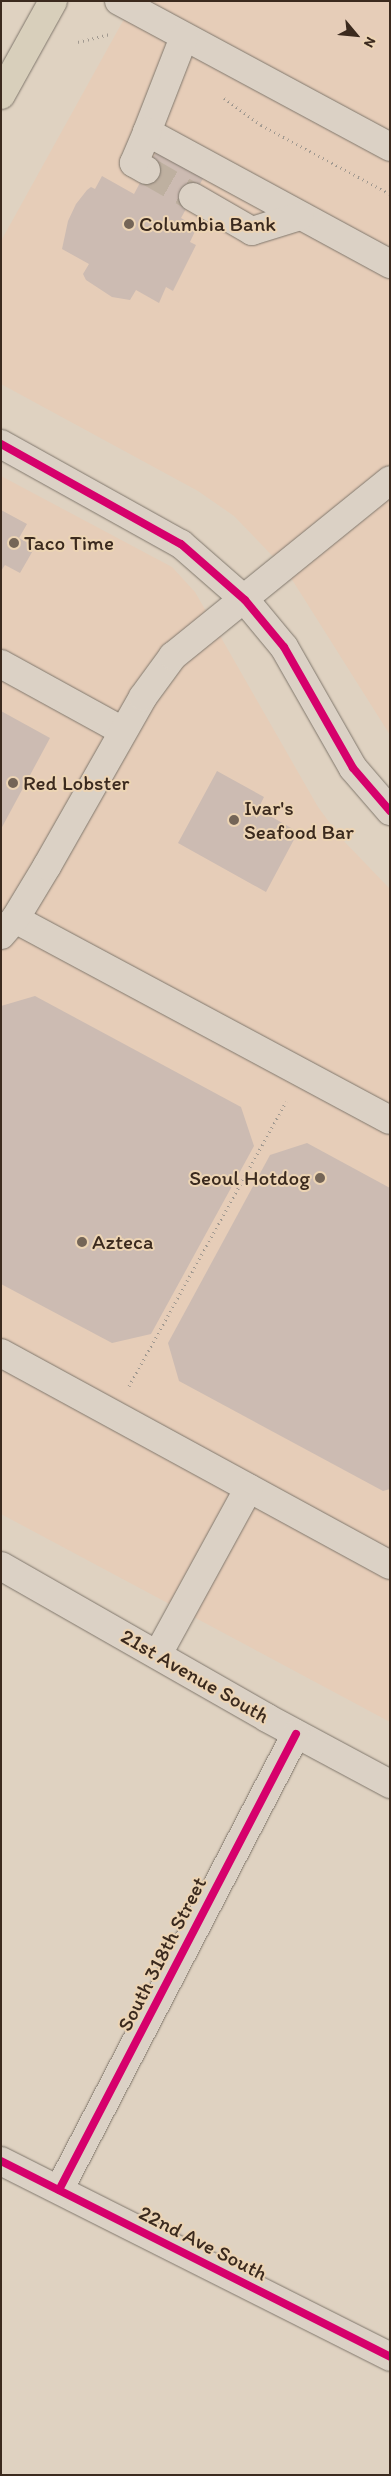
<!DOCTYPE html>
<style>
body{margin:0}
#map{position:relative;width:391px;height:2476px;overflow:hidden;background:#dfd2c1;font-family:Itim,sans-serif}
div>[style]{position:absolute}
.built>*{inset:0;background:#e6cdb8}
.building>*{inset:0;background:#ccbbb2}
.minor-tunnel>*{height:28px;margin-top:-14px;transform-origin:0;background:repeating-linear-gradient(90deg,#beb0a0 0 28px,transparent 0 42px)}
.path>*{height:3px;margin-top:-1.5px;transform-origin:0;background:repeating-linear-gradient(90deg,#a19990 0 1px,transparent 0 5px)}
.roads{filter:drop-shadow(0 0 1px #80776c) drop-shadow(0 0 1px #80776c)}
.minor>*{height:28px;margin:-14px;padding:0 14px;transform-origin:14px;border-radius:14px;background:#dbd1c5}
.major>*{height:28px;margin:-14px;padding:0 14px;transform-origin:14px;border-radius:14px;background:#d8cfbb}
.cycleway>*{height:8px;margin:-4px;padding:0 4px;transform-origin:4px;border-radius:4px;background:#d6006c}
.dots>*{width:14px;height:14px;translate:-50% -50%;box-sizing:border-box;border:2px solid #ecd4b4;border-radius:50%}
span{translate:-50% -50%;white-space:nowrap;text-align:center;line-height:1.15;-webkit-text-stroke:4px #ecd4b4;paint-order:stroke}
.poi-label{font-size:21px;color:#3b2a1e}
.left{translate:0 -50%;text-align:left}
.right{translate:-100% -50%;text-align:right}
.street-label{font-size:21px;color:#3b2a1e}
.frame{position:absolute;inset:0;border:2px solid #3b2a1e;pointer-events:none}
.north{position:absolute;left:331px;top:10px;width:50px;height:50px;-webkit-text-stroke:4px #ecd4b4;paint-order:stroke;rotate:118deg;font-size:14px;font-weight:700;line-height:20px;text-align:center;color:#3b2a1e}
.north::after{content:'';display:block;margin:auto;width:18px;height:22px;background:#3b2a1e;clip-path:polygon(50% 0,100% 100%,50% 72%,0 100%)}
</style>
<div id="map">
<div class="built">
<i style="clip-path:polygon(134px 1px,390px 1px,390px 735px,286px 570px,234px 516px,198px 491px,1px 384px,1px 241px)"></i>
<i style="clip-path:polygon(1px 476px,172px 567px,195px 592px,318px 807px,340px 837px,390px 889px,390px 1722px,1px 1514px)"></i>
</div>
<div class="building">
<i style="clip-path:polygon(158px 149px,205px 175px,181px 218px,197px 227px,190px 242px,196px 245px,173px 291px,166px 287px,159px 303px,136px 290px,130px 300px,112px 297px,86px 280px,83px 274px,89px 264px,62px 249px,68px 221px,76px 204px,87px 190px,91px 187px,95px 189px,102px 176px,134px 194px)"></i>
<i style="clip-path:polygon(1px 510px,27px 524px,19px 538px,35px 547px,20px 573px,5px 565px,1px 571px)"></i>
<i style="clip-path:polygon(1px 711px,50px 738px,1px 829px)"></i>
<i style="clip-path:polygon(217px 771px,264px 797px,258px 809px,298px 832px,266px 892px,178px 843px)"></i>
<i style="clip-path:polygon(35px 996px,241px 1107px,254px 1146px,151px 1334px,112px 1343px,1px 1284px,1px 1006px)"></i>
<i style="clip-path:polygon(307px 1143px,390px 1188px,390px 1489px,383px 1491px,179px 1381px,168px 1343px,270px 1155px)"></i>
</div>
<div class="minor-tunnel">
<i style="left:146px;top:170px;width:54px;rotate:29.9deg"></i>
</div>
<div class="path">
<i style="left:78px;top:42px;width:32px;rotate:-14deg"></i>
<i style="left:224px;top:98px;width:46px;rotate:36.1deg"></i>
<i style="left:261px;top:125px;width:146px;rotate:28.1deg"></i>
<i style="left:129px;top:1386px;width:325px;rotate:-61.1deg"></i>
</div>
<div class="roads">
<div class="minor">
<i style="left:119px;top:1px;width:308px;rotate:28.3deg"></i>
<i style="left:184px;top:37px;width:102px;rotate:111.3deg"></i>
<i style="left:147px;top:132px;width:277px;rotate:28.5deg"></i>
<i style="left:146px;top:170px;width:14px;rotate:-150deg"></i>
<i style="left:134px;top:163px;width:34px;rotate:-67deg"></i>
<i style="left:193px;top:197px;width:68px;rotate:30deg"></i>
<i style="left:252px;top:231px;width:50px;rotate:-17.4deg"></i>
<i style="left:1px;top:444px;width:206px;rotate:29.1deg"></i>
<i style="left:181px;top:544px;width:85px;rotate:41.2deg"></i>
<i style="left:245px;top:600px;width:61px;rotate:50.3deg"></i>
<i style="left:284px;top:647px;width:139px;rotate:60.3deg"></i>
<i style="left:353px;top:768px;width:57px;rotate:49.3deg"></i>
<i style="left:1px;top:664px;width:139px;rotate:28.8deg"></i>
<i style="left:15px;top:919px;width:425px;rotate:28.2deg"></i>
<i style="left:1px;top:935px;width:21px;rotate:-49deg"></i>
<i style="left:15px;top:919px;width:62px;rotate:-58.9deg"></i>
<i style="left:47px;top:866px;width:194px;rotate:-60.4deg"></i>
<i style="left:143px;top:697px;width:51px;rotate:-53.8deg"></i>
<i style="left:173px;top:656px;width:279px;rotate:-39deg"></i>
<i style="left:1px;top:1353px;width:443px;rotate:28.6deg"></i>
<i style="left:1px;top:1566px;width:306px;rotate:29.7deg"></i>
<i style="left:267px;top:1718px;width:140px;rotate:28.2deg"></i>
<i style="left:158px;top:1654px;width:189px;rotate:-61.3deg"></i>
<i style="left:1px;top:2161px;width:436px;rotate:26.7deg"></i>
<i style="left:59px;top:2190px;width:514px;rotate:-62.54deg"></i>
</div>
<div class="major">
<i style="left:1px;top:95px;width:107px;rotate:-61deg"></i>
</div>
</div>
<div class="cycleway">
<i style="left:1px;top:444px;width:206px;rotate:29.1deg"></i>
<i style="left:181px;top:544px;width:85px;rotate:41.2deg"></i>
<i style="left:245px;top:600px;width:61px;rotate:50.3deg"></i>
<i style="left:284px;top:647px;width:139px;rotate:60.3deg"></i>
<i style="left:353px;top:768px;width:57px;rotate:49.3deg"></i>
<i style="left:1px;top:2161px;width:436px;rotate:26.7deg"></i>
<i style="left:59px;top:2190px;width:514px;rotate:-62.54deg"></i>
</div>
<div class="dots">
<i style="left:129px;top:224px;background:#746557"></i>
<i style="left:14px;top:543px;background:#746557"></i>
<i style="left:13px;top:783px;background:#746557"></i>
<i style="left:234px;top:820px;background:#746557"></i>
<i style="left:320px;top:1178px;background:#746557"></i>
<i style="left:82px;top:1242px;background:#746557"></i>
</div>
<div class="poi-label">
<span class="left" style="left:139px;top:224px">Columbia Bank</span>
<span class="left" style="left:24px;top:543px">Taco Time</span>
<span class="left" style="left:23px;top:783px">Red Lobster</span>
<span class="left" style="left:244px;top:820px">Ivar's<br>Seafood Bar</span>
<span class="right" style="left:310px;top:1178px">Seoul Hotdog</span>
<span class="left" style="left:92px;top:1242px">Azteca</span>
</div>
<div class="street-label">
<span style="left:195px;top:1676px;rotate:30deg">21st Avenue South</span>
<span style="left:162px;top:1954px;rotate:-63deg">South 318th Street</span>
<span style="left:203px;top:2243px;rotate:27deg">22nd Ave South</span>
</div>
<div class="frame"></div>
<div class="north">N</div>
</div>
